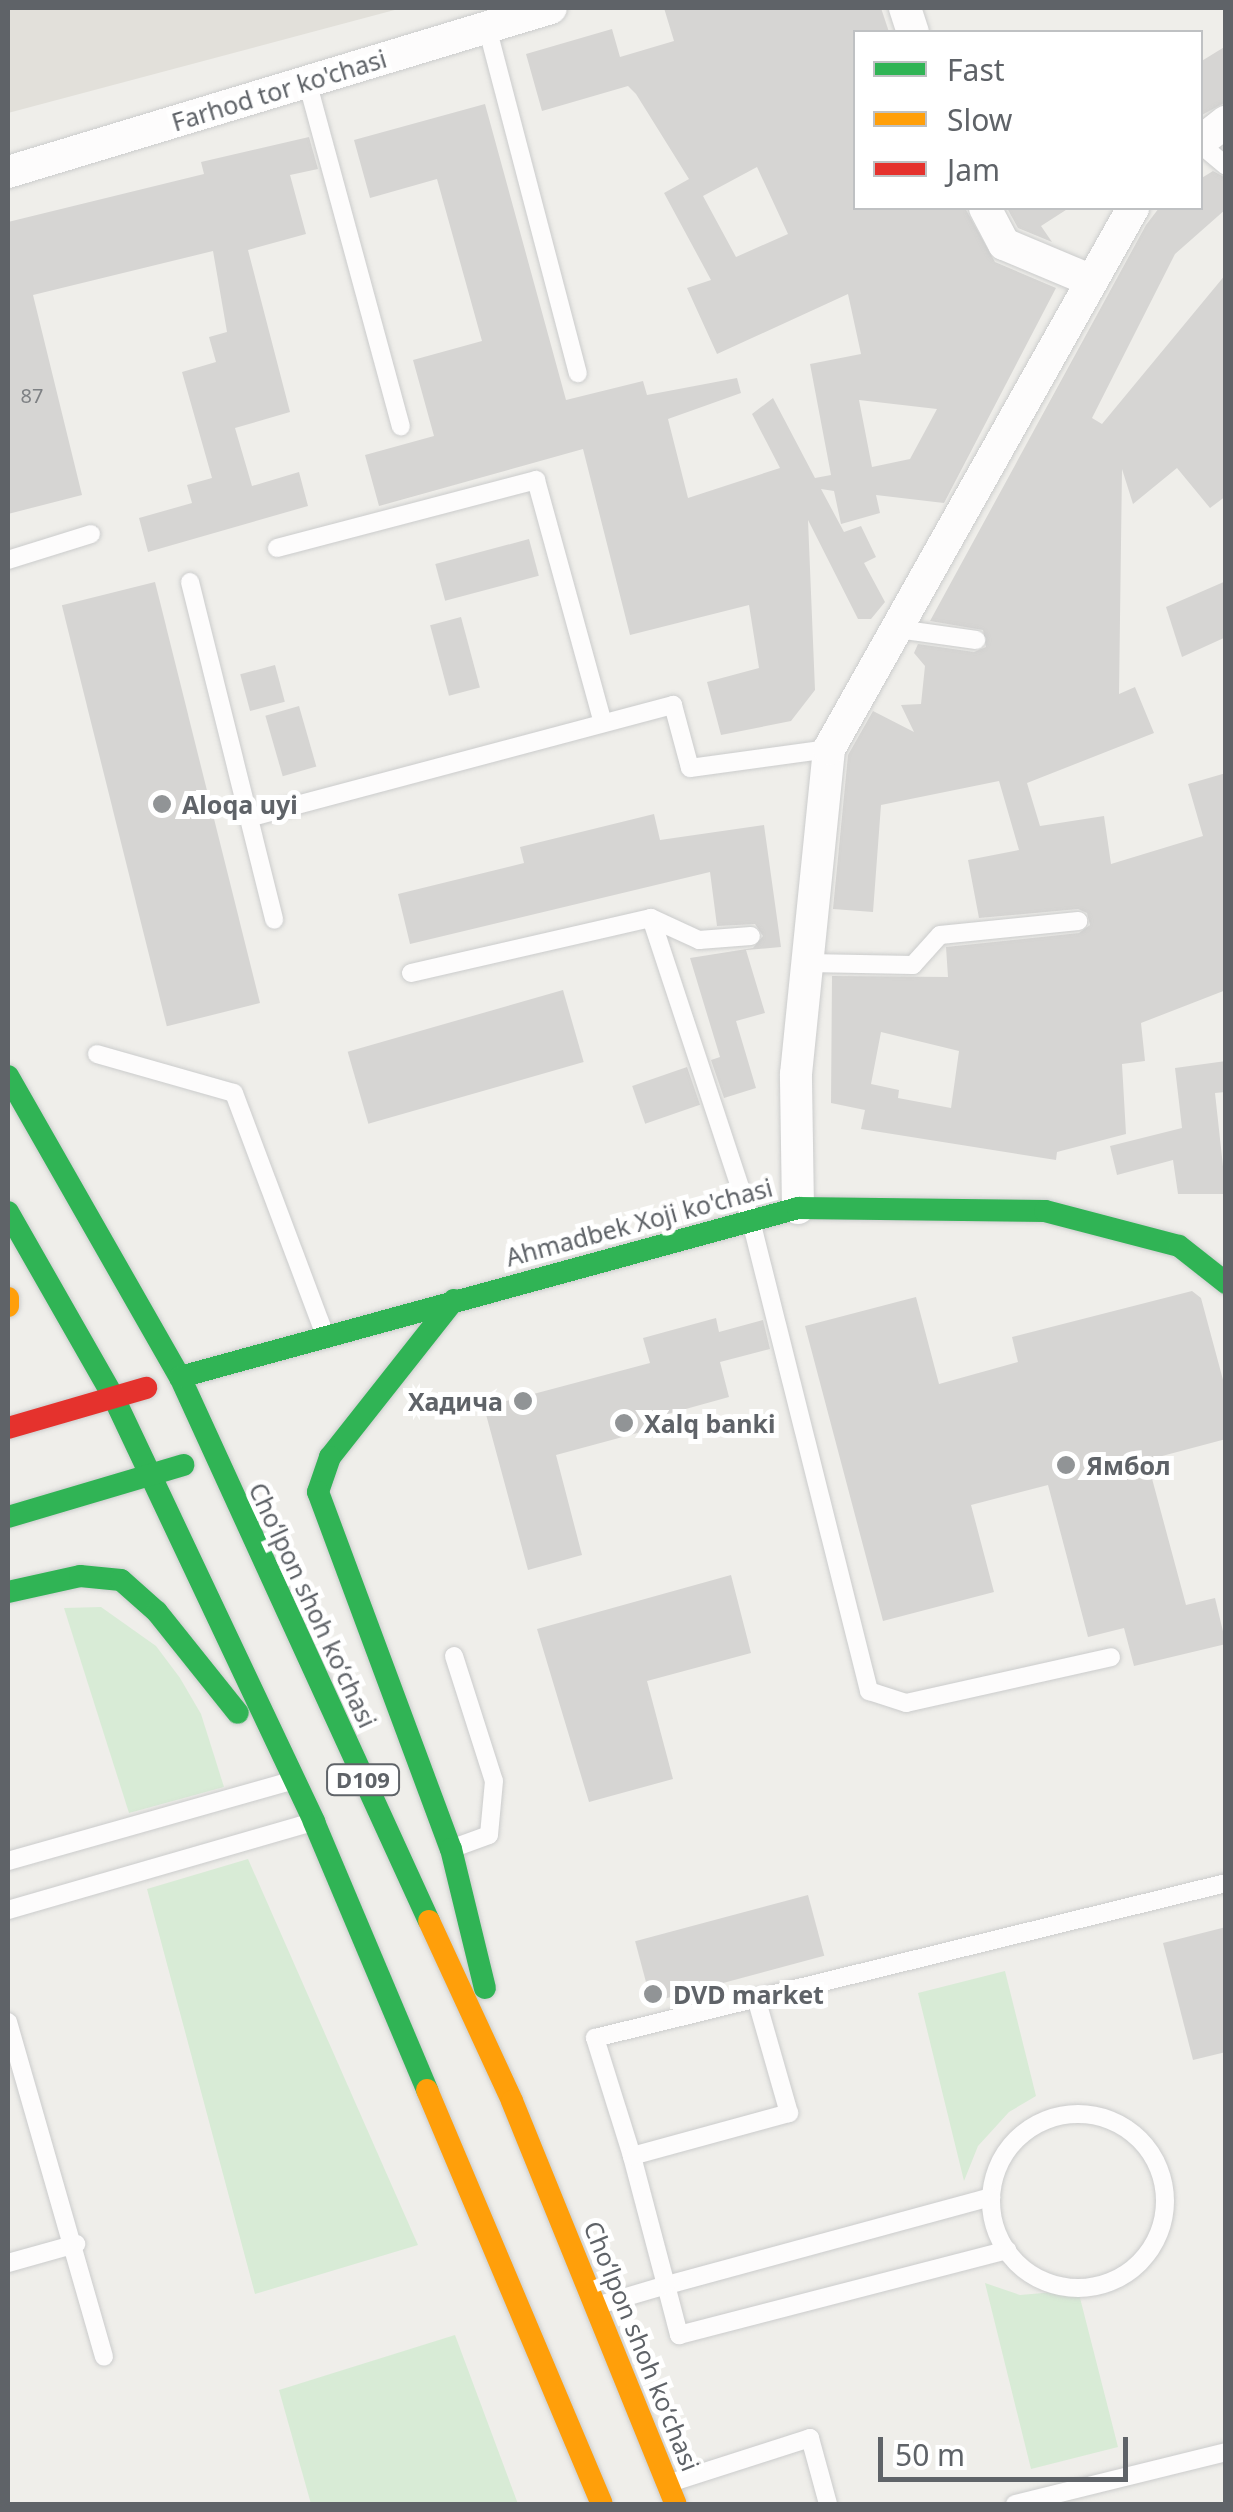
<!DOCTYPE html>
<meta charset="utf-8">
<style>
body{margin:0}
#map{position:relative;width:1233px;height:2512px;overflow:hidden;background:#efeeea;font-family:"Noto Sans",sans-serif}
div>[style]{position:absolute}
.education>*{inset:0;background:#e2e0da}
.green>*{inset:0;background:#d8ebd6}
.building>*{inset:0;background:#d6d5d3;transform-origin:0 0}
.roads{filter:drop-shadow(0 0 2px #cbcccc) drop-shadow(0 0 2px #cbcccc)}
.lane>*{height:18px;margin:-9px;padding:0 9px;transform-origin:9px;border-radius:9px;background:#fdfcfc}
.lane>.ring{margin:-9px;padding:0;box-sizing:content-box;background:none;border:18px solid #fdfcfc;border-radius:50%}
.street>*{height:32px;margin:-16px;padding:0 16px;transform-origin:16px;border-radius:16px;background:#fdfcfc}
.fast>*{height:22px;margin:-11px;padding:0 11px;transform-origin:11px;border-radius:11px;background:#30b455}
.slow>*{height:22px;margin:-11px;padding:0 11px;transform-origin:11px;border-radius:11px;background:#ff9f0a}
.jam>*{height:22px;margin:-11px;padding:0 11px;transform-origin:11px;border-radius:11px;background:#e5322d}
.dots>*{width:28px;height:28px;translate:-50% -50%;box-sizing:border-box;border:5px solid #fff;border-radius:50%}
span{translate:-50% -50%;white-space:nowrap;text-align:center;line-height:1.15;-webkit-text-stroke:10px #fff;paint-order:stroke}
.number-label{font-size:20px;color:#7e8184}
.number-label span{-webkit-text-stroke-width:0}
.shield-label span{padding:2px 8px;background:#fff;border:2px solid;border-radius:8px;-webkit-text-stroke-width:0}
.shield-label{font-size:22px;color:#5f6368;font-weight:700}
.street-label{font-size:25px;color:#5f6368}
.poi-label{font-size:25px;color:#5f6368;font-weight:700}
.left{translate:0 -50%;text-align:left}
.right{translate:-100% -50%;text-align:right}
.frame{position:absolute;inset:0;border:10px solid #5f6368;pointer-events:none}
.legend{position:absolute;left:853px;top:30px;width:350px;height:180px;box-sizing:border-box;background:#fff;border:2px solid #bfc1c3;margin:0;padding:12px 18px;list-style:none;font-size:30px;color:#5f6368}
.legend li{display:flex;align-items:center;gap:20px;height:50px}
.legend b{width:50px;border:2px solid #bfc1c3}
.scale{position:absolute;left:878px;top:2437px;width:250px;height:45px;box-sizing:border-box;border:5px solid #5f6368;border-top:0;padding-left:12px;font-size:30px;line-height:35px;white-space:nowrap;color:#5f6368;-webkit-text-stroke:8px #fff;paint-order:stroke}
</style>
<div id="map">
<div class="education">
<i style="clip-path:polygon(8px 8px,402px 8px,8px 113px)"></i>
</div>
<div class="green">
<i style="clip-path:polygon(101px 1607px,156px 1646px,180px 1678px,201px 1714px,224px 1787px,129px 1813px,64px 1608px)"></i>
<i style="clip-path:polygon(248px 1859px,418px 2245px,255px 2294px,147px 1889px)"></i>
<i style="clip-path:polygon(1005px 1971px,1036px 2096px,1009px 2112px,978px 2146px,964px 2181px,918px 1993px)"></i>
<i style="clip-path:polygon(985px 2283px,1020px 2295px,1078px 2290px,1118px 2447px,1031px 2469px)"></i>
<i style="clip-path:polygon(455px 2335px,518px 2504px,311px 2504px,279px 2390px)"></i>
</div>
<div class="building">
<i style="clip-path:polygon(evenodd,664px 8px,881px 8px,889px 32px,856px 32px,856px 208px,965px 208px,995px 262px,1056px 288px,944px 503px,876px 495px,880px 513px,841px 524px,834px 491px,821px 489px,844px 532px,861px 526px,876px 557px,864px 563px,885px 602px,871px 619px,858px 619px,808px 520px,815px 690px,791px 721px,721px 735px,707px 682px,759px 668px,749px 605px,630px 635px,583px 449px,379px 506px,365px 455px,434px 436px,413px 360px,482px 341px,437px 179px,370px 198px,354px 140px,485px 104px,566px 400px,643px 381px,647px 395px,737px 378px,741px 393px,668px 419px,688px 498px,780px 468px,752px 414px,773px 398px,815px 478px,831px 475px,810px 364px,861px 354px,848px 294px,717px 354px,687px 288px,711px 280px,664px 193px,689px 179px,636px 94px,628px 86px,542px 111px,526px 54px,612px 29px,620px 57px,674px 41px,664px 8px,757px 167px,788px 234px,736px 257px,703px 196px,757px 167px,664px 8px,859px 400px,937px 409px,910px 459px,872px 467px,859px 400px)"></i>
<i style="clip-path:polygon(1226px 46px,1226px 102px,1200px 116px,1200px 62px)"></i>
<i style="clip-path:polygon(309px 137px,318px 169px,290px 175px,306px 234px,248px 250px,290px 412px,235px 428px,252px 486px,299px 472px,308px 506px,148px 552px,139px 518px,192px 503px,187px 485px,212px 478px,182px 372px,216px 362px,209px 337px,227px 332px,213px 251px,33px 295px,82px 495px,8px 514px,8px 222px,204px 174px,201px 162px)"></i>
<i style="clip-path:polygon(evenodd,1213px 171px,1226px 178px,1226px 209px,1175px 254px,1092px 418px,1102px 424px,1226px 274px,1226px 496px,1210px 508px,1177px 468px,1133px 504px,1122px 469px,1119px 694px,1135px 687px,1154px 733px,1027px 783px,1040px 826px,1104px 816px,1111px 864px,1203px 836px,1188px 784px,1226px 773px,1226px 990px,1141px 1023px,1145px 1061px,1122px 1064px,1126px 1134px,1057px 1152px,1056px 1160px,861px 1129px,865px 1110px,831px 1103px,832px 976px,948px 977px,946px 947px,1079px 933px,1090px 925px,1087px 913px,1078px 909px,979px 918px,968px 860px,1019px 850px,999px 781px,881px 805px,873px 912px,833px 909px,848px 755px,873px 711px,914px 732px,901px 705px,921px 704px,925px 666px,914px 653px,918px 644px,974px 652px,986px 647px,983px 630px,930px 621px,1146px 225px,1159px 208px,1200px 208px,1200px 179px,1213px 171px,881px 1032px,959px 1051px,951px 1108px,898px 1098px,899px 1090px,871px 1084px,881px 1032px)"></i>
<i style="clip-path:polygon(1007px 208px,1069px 208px,1041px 226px,1052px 242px,1018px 228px)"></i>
<i style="left:529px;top:539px;width:38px;height:97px;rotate:75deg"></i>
<i style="clip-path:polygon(1226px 581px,1226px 637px,1182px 657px,1166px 607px)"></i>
<i style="left:155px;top:582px;width:434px;height:96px;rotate:76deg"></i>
<i style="left:461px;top:617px;width:73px;height:32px;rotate:75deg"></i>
<i style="left:275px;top:665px;width:38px;height:36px;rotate:75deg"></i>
<i style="left:299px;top:706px;width:63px;height:35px;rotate:74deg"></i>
<i style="clip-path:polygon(654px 814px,660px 840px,764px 825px,781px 947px,746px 950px,765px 1013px,736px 1021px,756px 1088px,724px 1098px,711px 1060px,720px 1057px,690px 958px,753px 948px,763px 936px,755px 924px,717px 926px,710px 872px,410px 944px,398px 894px,524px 863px,520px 847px)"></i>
<i style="left:563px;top:990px;width:75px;height:224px;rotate:74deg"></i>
<i style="clip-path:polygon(1226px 1061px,1226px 1092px,1215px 1093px,1226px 1194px,1178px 1194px,1173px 1160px,1117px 1175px,1110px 1146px,1182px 1128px,1175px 1068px)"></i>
<i style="left:687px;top:1067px;width:40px;height:58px;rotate:71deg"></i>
<i style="clip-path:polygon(1192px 1291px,1201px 1298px,1226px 1391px,1226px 1439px,1147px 1460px,1186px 1605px,1215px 1598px,1226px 1644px,1134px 1666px,1124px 1628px,1088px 1637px,1048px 1485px,971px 1505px,994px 1592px,883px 1621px,805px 1326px,916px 1297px,939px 1384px,1018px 1362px,1012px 1337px)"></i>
<i style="clip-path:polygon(716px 1318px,719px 1332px,763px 1320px,770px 1349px,720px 1362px,729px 1397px,664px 1415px,667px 1425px,556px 1455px,582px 1555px,528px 1570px,484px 1407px,650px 1363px,643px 1338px)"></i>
<i style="clip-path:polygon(731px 1575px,751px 1653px,647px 1681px,673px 1779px,589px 1802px,537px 1629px)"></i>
<i style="left:808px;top:1895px;width:63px;height:179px;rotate:75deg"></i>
<i style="clip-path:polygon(1226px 1927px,1226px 2052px,1193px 2060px,1163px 1943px)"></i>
</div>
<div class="roads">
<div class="lane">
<i style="left:487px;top:27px;width:358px;rotate:75.3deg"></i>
<i style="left:307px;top:81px;width:358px;rotate:74.8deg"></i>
<i style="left:1200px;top:144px;width:34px;rotate:40deg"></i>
<i style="left:277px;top:548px;width:268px;rotate:-14.7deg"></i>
<i style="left:536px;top:480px;width:252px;rotate:74.6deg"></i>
<i style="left:8px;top:560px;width:87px;rotate:-17.4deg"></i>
<i style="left:190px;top:582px;width:348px;rotate:76deg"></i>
<i style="left:898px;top:629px;width:79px;rotate:8deg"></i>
<i style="left:248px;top:818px;width:440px;rotate:-14.9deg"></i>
<i style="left:673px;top:705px;width:65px;rotate:74.9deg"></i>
<i style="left:690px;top:768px;width:140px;rotate:-7.8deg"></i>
<i style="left:651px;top:918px;width:319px;rotate:71.7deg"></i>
<i style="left:751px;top:1221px;width:485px;rotate:75.9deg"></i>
<i style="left:869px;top:1691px;width:39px;rotate:18deg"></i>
<i style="left:906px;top:1703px;width:210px;rotate:-12.6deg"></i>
<i style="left:808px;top:963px;width:105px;rotate:1.1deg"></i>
<i style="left:913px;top:965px;width:40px;rotate:-48deg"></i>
<i style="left:940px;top:935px;width:139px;rotate:-5.8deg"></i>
<i style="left:411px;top:973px;width:246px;rotate:-12.9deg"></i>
<i style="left:651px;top:918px;width:53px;rotate:24.6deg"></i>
<i style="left:699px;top:940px;width:52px;rotate:-4.4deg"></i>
<i style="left:97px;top:1054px;width:142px;rotate:15.9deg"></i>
<i style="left:234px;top:1093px;width:259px;rotate:69.4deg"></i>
<i style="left:454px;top:1656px;width:131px;rotate:72.3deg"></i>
<i style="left:494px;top:1781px;width:54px;rotate:95.3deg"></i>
<i style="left:489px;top:1835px;width:35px;rotate:160deg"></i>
<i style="left:8px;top:1861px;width:290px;rotate:-15.8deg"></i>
<i style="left:8px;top:1910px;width:313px;rotate:-16.1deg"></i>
<i style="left:8px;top:2022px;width:348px;rotate:74deg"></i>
<i class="ring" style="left:991px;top:2114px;width:156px;height:156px"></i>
<i style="left:632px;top:2156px;width:124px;rotate:-107.4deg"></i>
<i style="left:595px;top:2038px;width:650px;rotate:-13.8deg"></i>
<i style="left:991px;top:2197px;width:337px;rotate:164.8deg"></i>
<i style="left:666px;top:2285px;width:52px;rotate:75.4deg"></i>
<i style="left:679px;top:2335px;width:339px;rotate:-14.5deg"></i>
<i style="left:8px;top:2263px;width:71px;rotate:-15.6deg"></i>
<i style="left:599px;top:2305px;width:70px;rotate:-16.6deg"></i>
<i style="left:666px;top:2285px;width:133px;rotate:-104.8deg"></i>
<i style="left:632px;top:2156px;width:163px;rotate:-15.3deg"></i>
<i style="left:789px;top:2113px;width:120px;rotate:-106deg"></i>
<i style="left:673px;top:2482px;width:144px;rotate:-17.8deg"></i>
<i style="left:810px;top:2438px;width:68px;rotate:74.7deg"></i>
<i style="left:1015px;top:2504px;width:217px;rotate:-13.8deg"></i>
</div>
<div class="street">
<i style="left:905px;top:8px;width:25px;rotate:72deg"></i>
<i style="left:1200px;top:142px;width:33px;rotate:-38deg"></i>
<i style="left:8px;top:172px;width:567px;rotate:-16.81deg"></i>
<i style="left:985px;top:208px;width:41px;rotate:62.2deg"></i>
<i style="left:1004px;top:244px;width:93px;rotate:22.7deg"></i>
<i style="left:798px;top:1208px;width:134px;rotate:-90.9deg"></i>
<i style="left:796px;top:1074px;width:327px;rotate:-84.2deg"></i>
<i style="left:829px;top:749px;width:621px;rotate:-60.67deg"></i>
</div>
<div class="fast">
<i style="left:8px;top:1076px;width:347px;rotate:60.3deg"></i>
<i style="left:180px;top:1377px;width:598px;rotate:65.41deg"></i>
<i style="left:8px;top:1212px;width:214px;rotate:60.3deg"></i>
<i style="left:114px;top:1398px;width:469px;rotate:64.7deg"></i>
<i style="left:314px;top:1822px;width:291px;rotate:67.1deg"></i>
<i style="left:454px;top:1300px;width:200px;rotate:128.3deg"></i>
<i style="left:330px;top:1457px;width:37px;rotate:109deg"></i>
<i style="left:318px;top:1492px;width:381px;rotate:69.6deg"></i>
<i style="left:451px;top:1849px;width:143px;rotate:76.3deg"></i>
<i style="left:180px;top:1377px;width:641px;rotate:-15.29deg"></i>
<i style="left:798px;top:1208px;width:247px;rotate:0.7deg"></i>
<i style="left:1045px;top:1211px;width:138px;rotate:14.6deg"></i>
<i style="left:1179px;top:1246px;width:60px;rotate:38.2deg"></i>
<i style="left:8px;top:1517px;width:183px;rotate:-16.5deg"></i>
<i style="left:8px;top:1592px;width:74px;rotate:-12.5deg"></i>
<i style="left:80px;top:1576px;width:41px;rotate:5.6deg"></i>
<i style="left:121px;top:1580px;width:48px;rotate:41.6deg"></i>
<i style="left:157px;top:1612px;width:129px;rotate:51.3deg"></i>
</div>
<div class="slow">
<i style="left:8px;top:1298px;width:8px;rotate:90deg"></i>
<i style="left:429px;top:1921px;width:198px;rotate:65.2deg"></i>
<i style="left:512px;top:2101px;width:435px;rotate:67.9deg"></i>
<i style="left:427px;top:2090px;width:449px;rotate:67.1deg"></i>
</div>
<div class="jam">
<i style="left:8px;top:1428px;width:144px;rotate:-16.2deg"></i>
</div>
</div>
<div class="dots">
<i style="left:162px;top:804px;background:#919496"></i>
<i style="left:523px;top:1401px;background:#919496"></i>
<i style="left:624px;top:1423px;background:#919496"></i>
<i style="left:1066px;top:1465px;background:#919496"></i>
<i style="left:653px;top:1994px;background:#919496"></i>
</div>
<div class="number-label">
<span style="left:32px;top:395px">87</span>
</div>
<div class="shield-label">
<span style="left:363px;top:1780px">D109</span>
</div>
<div class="street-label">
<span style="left:279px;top:90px;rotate:-17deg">Farhod tor ko'chasi</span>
<span style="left:639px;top:1222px;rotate:-15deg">Ahmadbek Xoji ko'chasi</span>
<span style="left:313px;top:1605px;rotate:65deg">Choʻlpon shoh koʻchasi</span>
<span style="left:642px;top:2346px;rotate:68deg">Choʻlpon shoh koʻchasi</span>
</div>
<div class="poi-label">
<span class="left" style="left:182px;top:804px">Aloqa uyi</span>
<span class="right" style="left:503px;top:1401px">Хадича</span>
<span class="left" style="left:644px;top:1423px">Xalq banki</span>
<span class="left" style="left:1086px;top:1465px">Ямбол</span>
<span class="left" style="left:673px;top:1994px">DVD market</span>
</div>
<div class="frame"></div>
<ul class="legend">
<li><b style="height:12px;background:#30b455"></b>Fast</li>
<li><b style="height:12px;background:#ff9f0a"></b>Slow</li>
<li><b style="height:12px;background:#e5322d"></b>Jam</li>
</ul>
<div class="scale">50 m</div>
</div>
